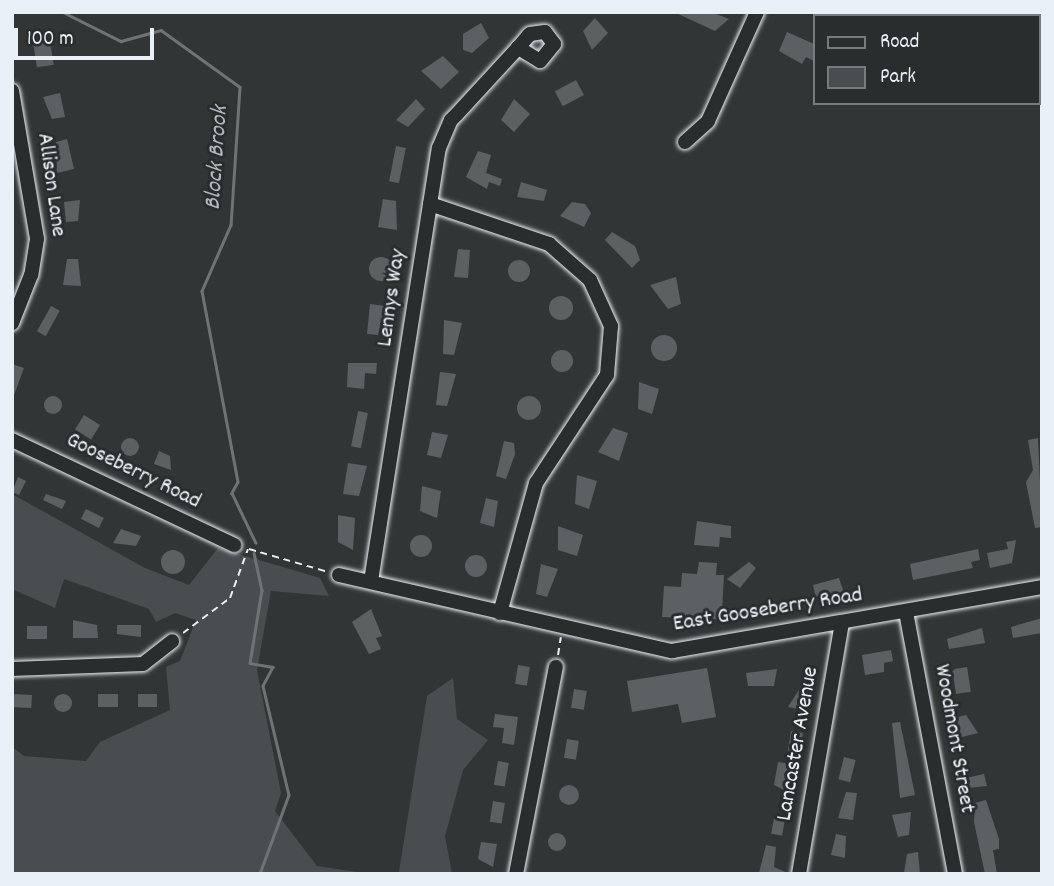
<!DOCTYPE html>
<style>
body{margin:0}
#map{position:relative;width:1054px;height:886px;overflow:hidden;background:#323536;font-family:Dekko,sans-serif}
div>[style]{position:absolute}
.green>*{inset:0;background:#494d4f}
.stream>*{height:2.5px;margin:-1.25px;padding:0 1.25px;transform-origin:1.25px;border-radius:1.25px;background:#6e7376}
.building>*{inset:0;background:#5c6063;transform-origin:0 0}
.round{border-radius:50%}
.path>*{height:2px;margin-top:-1px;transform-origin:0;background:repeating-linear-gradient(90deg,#e8f1f8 0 7px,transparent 0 12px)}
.roads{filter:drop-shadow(0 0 2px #e8f1f8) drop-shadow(0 0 2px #e8f1f8)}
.minor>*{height:14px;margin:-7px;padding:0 7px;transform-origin:7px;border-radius:7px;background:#2a2d2e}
span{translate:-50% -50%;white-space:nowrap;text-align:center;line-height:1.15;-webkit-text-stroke:6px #2a2d2e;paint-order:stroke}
.street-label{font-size:23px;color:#e8f1f8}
.water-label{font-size:24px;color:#b1b8be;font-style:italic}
.frame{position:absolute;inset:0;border:14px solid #e8f1f8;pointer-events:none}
.legend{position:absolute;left:813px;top:14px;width:228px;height:91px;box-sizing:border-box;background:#2a2d2e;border:2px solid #767b7f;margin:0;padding:9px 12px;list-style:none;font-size:21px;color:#e8f1f8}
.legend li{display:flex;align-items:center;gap:14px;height:35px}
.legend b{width:35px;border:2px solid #767b7f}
.scale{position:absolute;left:14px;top:28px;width:140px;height:32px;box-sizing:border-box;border:4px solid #e8f1f8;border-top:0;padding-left:9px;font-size:21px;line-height:24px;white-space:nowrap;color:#e8f1f8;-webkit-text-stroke:5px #2a2d2e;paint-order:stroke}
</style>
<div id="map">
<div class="green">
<i style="clip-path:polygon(12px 494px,145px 568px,189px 585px,218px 548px,320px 578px,329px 596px,271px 591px,257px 670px,281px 793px,275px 811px,317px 866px,371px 874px,12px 874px,12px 747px,24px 756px,86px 761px,100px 742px,170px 710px,166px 667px,180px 661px,196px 620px,175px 613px,156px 622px,149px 609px,64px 579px,55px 608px,12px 589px)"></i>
<i style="clip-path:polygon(453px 678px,457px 719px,488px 740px,463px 770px,445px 836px,452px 874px,379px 874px,399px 872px,427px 696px)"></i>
</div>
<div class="stream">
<i style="left:63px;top:12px;width:65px;rotate:26.6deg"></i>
<i style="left:121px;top:41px;width:41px;rotate:-15.4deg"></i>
<i style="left:161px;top:30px;width:97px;rotate:35.8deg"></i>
<i style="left:240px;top:87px;width:138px;rotate:93.7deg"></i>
<i style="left:231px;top:225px;width:72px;rotate:113.7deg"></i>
<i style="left:202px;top:291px;width:194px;rotate:79.3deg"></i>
<i style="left:238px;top:482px;width:13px;rotate:119deg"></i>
<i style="left:232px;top:493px;width:55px;rotate:64.4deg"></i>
<i style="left:254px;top:553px;width:38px;rotate:78deg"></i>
<i style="left:262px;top:590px;width:74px;rotate:99.3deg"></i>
<i style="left:250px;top:663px;width:23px;rotate:10deg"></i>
<i style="left:273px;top:667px;width:21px;rotate:118deg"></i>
<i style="left:263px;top:686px;width:112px;rotate:76.6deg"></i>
<i style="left:289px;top:795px;width:84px;rotate:110.2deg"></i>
</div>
<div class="building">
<i style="clip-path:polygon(674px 12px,711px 12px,729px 19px,715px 31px)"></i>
<i style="clip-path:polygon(595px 18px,608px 33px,592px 50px,583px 31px)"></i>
<i style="clip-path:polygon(481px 23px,489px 38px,472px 53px,463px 50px,463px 34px)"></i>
<i style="clip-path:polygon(787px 32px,814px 44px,814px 61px,806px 57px,802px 64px,779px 51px)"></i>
<i style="left:50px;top:41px;width:24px;height:17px;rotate:81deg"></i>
<i style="clip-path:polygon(443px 56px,459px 72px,441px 89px,421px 71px)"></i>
<i style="left:576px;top:80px;width:17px;height:24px;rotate:62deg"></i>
<i style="clip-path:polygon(60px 93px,65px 117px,52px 119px,43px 97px)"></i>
<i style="clip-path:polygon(416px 99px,425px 109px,408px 127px,396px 120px)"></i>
<i style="clip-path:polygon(514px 99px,530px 114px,514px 132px,501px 120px)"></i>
<i style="clip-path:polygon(67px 139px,74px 169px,57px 173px,56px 142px)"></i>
<i style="left:396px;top:146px;width:10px;height:36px;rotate:11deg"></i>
<i style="clip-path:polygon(478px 151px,491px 155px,486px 173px,502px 179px,500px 186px,489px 182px,487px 189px,466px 177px)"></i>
<i style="clip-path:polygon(521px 182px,547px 190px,544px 201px,517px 197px)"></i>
<i style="clip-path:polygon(383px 199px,396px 201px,397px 230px,378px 227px)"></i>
<i style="clip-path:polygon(80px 200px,78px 221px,66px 222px,64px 202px)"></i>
<i style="clip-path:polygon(572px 202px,585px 204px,591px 213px,584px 227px,560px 216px)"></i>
<i style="clip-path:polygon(612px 232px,635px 246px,640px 260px,632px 268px,605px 240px)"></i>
<i style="clip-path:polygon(458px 249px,470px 250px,468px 278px,454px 277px)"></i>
<i class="round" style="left:369px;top:257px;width:24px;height:24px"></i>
<i style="clip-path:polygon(67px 259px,78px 259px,81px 286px,63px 285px)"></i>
<i class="round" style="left:508px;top:260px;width:22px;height:22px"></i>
<i style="clip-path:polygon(676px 277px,681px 304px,668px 309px,650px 285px)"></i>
<i class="round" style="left:549px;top:296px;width:24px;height:24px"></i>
<i style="clip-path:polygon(370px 304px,386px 306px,378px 335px,367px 334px)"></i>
<i style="left:51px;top:306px;width:10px;height:29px;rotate:29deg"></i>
<i style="clip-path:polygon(444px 320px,462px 323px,454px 355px,443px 354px)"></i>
<i class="round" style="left:651px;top:335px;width:26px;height:26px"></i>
<i class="round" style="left:551px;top:350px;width:22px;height:22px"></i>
<i style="clip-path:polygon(348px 363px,377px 363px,376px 374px,365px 373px,364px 389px,347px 387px)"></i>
<i style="clip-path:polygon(12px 364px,24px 368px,13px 398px,12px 398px)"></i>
<i style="clip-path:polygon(440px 372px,456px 374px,447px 406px,436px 405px)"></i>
<i style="clip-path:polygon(639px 382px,659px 389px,652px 414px,638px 409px)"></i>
<i class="round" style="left:44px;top:396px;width:18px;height:18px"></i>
<i class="round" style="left:517px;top:396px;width:24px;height:24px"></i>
<i style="left:358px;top:411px;width:10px;height:36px;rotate:11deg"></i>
<i style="left:84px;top:415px;width:19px;height:17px;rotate:32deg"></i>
<i style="clip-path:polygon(613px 428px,628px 433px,619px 461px,598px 452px)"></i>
<i style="clip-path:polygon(432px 432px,448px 435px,441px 458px,427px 455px)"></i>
<i class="round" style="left:121px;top:438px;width:18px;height:18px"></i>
<i style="clip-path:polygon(1038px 438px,1042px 527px,1035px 528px,1026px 482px,1033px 470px,1028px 440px)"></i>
<i style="clip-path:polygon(504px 441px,514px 443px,515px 454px,506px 479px,496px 476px)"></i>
<i style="clip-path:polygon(159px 451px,170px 456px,171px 470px,154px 464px)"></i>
<i style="clip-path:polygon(348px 463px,367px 466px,359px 496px,343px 494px)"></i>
<i style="clip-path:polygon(577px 475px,597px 481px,589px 509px,575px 504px)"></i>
<i style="clip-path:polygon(18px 477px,26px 481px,19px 495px,12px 492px)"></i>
<i style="clip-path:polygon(422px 486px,441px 491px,437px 518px,420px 511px)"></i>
<i style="clip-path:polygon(46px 494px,66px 501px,62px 509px,43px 500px)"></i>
<i style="clip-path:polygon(486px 498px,498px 501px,494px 527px,480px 523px)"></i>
<i style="left:86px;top:509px;width:20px;height:11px;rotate:27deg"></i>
<i style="clip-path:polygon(338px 515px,355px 518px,353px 550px,338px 542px)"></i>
<i style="clip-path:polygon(697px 521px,731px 526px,731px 538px,720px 537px,719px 547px,694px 545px)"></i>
<i style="clip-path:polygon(558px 526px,583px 535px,577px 556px,558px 550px)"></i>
<i style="clip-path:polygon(121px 529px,141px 536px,136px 546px,113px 543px)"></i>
<i class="round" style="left:410px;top:535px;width:22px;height:22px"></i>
<i style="clip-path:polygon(1016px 540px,1012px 563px,990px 568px,987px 553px,1008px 549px,1006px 542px)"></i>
<i style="clip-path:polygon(978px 549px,980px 560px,971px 562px,973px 568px,913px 580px,910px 564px)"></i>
<i class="round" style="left:161px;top:550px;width:24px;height:24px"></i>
<i class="round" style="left:465px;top:555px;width:22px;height:22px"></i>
<i style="clip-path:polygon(699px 562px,717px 563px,716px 575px,724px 575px,722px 612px,735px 612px,736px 620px,662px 617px,664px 586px,681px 587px,682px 573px,697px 574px)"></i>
<i style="clip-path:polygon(749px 562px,756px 568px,740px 588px,727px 579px)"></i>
<i style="clip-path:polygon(541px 564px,558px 569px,547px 597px,536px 594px)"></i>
<i style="clip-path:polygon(839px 578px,844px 593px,816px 597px,813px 585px)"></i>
<i style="clip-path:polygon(371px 609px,382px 636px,376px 638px,381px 649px,369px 654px,352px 622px)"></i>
<i style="clip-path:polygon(1042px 618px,1042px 633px,1013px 638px,1011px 627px)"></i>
<i style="clip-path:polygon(73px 620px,97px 625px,98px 638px,73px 638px)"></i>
<i style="clip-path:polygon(117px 625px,141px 625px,141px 637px,117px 634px)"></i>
<i style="left:27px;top:626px;width:20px;height:13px"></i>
<i style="clip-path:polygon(982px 628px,985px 643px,949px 649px,947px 639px)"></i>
<i style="clip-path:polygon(891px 650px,893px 661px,884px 663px,884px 672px,865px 675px,862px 655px)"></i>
<i style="left:518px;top:665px;width:12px;height:19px;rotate:9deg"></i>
<i style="left:967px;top:667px;width:25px;height:15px;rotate:81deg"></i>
<i style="clip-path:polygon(707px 668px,716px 717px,682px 723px,678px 704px,632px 712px,627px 681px)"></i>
<i style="clip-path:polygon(777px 669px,774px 686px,748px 686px,746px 673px)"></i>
<i style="clip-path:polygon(804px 682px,812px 684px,808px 711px,788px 707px)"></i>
<i style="left:574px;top:689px;width:13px;height:19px;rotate:9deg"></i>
<i class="round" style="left:54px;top:694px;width:18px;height:18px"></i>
<i style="left:12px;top:694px;width:20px;height:13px;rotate:3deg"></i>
<i style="left:98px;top:694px;width:20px;height:13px"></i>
<i style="left:138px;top:694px;width:19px;height:13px"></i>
<i style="clip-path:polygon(495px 714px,518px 717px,514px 745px,502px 743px,504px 728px,493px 727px)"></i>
<i style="clip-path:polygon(966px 715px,978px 733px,958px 738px,954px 718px)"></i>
<i style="clip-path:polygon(900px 722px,915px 795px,900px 798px,892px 723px)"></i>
<i style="left:791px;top:731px;width:12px;height:20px;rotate:9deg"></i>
<i style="left:567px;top:739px;width:12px;height:19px;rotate:9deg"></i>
<i style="left:844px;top:757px;width:12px;height:23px;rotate:14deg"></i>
<i style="left:498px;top:761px;width:11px;height:24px;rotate:10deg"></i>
<i style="clip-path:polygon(778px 762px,790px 764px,790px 793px,774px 785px)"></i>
<i style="clip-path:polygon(984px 774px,987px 786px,968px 788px,966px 778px)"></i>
<i class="round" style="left:559px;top:785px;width:20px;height:20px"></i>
<i style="clip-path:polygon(846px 792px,857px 793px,853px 820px,838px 818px)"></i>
<i style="clip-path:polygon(986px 800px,999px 839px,999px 849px,993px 850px,997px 874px,985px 874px,974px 822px,975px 803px)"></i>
<i style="left:493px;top:801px;width:12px;height:21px;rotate:9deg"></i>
<i style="clip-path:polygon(911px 812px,909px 835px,898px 837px,892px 815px)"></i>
<i style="left:774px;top:818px;width:11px;height:16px;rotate:10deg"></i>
<i class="round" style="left:548px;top:833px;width:18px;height:18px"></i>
<i style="clip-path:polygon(836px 834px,846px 836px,845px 858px,831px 855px)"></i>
<i style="clip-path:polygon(481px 842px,497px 844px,493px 867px,478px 859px)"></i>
<i style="clip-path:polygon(766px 845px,776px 847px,774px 867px,790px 874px,759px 873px)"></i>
<i style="clip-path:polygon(918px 852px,920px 874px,904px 873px,907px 854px)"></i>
</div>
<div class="path">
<i style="left:249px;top:549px;width:82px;rotate:16.2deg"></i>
<i style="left:183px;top:633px;width:59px;rotate:-36.7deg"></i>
<i style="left:230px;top:598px;width:52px;rotate:-69.8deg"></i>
<i style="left:558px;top:655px;width:18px;rotate:-81deg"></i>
</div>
<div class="roads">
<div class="minor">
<i style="left:12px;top:91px;width:150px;rotate:80.4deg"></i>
<i style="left:37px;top:239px;width:36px;rotate:99deg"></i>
<i style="left:31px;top:275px;width:52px;rotate:111.6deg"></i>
<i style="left:685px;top:142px;width:31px;rotate:-42deg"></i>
<i style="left:708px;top:121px;width:120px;rotate:-65.8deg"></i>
<i style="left:430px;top:204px;width:126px;rotate:18.6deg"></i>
<i style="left:549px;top:244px;width:55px;rotate:41.3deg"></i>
<i style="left:590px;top:280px;width:51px;rotate:65.5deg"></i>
<i style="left:611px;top:326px;width:49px;rotate:94.7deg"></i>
<i style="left:607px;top:375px;width:129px;rotate:123.3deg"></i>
<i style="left:536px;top:483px;width:135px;rotate:105.5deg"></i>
<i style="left:12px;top:440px;width:246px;rotate:25.3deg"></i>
<i style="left:339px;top:575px;width:342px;rotate:12.9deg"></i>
<i style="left:672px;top:651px;width:375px;rotate:-9.8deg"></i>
<i style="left:371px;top:581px;width:438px;rotate:-81.1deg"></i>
<i style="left:439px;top:148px;width:30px;rotate:-67deg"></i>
<i style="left:451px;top:120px;width:8px;rotate:-45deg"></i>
<i style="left:457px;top:114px;width:90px;rotate:-47.3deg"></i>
<i style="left:518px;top:48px;width:16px;rotate:-50deg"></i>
<i style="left:528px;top:36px;width:3px;rotate:-45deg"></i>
<i style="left:530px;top:34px;width:15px;rotate:-8deg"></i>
<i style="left:545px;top:32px;width:15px;rotate:53deg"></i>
<i style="left:554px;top:44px;width:22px;rotate:129deg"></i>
<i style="left:540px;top:61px;width:26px;rotate:-149deg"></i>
<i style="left:906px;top:612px;width:267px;rotate:79.4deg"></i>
<i style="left:12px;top:669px;width:131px;rotate:-2.2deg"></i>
<i style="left:143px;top:664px;width:37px;rotate:-38deg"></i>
<i style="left:516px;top:874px;width:211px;rotate:-79.1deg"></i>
<i style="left:799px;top:874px;width:255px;rotate:-80.3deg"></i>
</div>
</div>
<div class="street-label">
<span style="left:50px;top:185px;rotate:82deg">Allison Lane</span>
<span style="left:393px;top:298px;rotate:-82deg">Lennys Way</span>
<span style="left:133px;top:472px;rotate:26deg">Gooseberry Road</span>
<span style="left:768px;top:611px;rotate:-9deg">East Gooseberry Road</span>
<span style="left:953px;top:739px;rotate:80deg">Woodmont Street</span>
<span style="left:799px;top:744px;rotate:-80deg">Lancaster Avenue</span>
</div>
<div class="water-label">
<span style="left:218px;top:158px;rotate:-86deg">Block Brook</span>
</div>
<div class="frame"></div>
<ul class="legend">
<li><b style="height:9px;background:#2a2d2e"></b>Road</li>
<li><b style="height:19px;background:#494d4f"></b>Park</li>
</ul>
<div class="scale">100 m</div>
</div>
